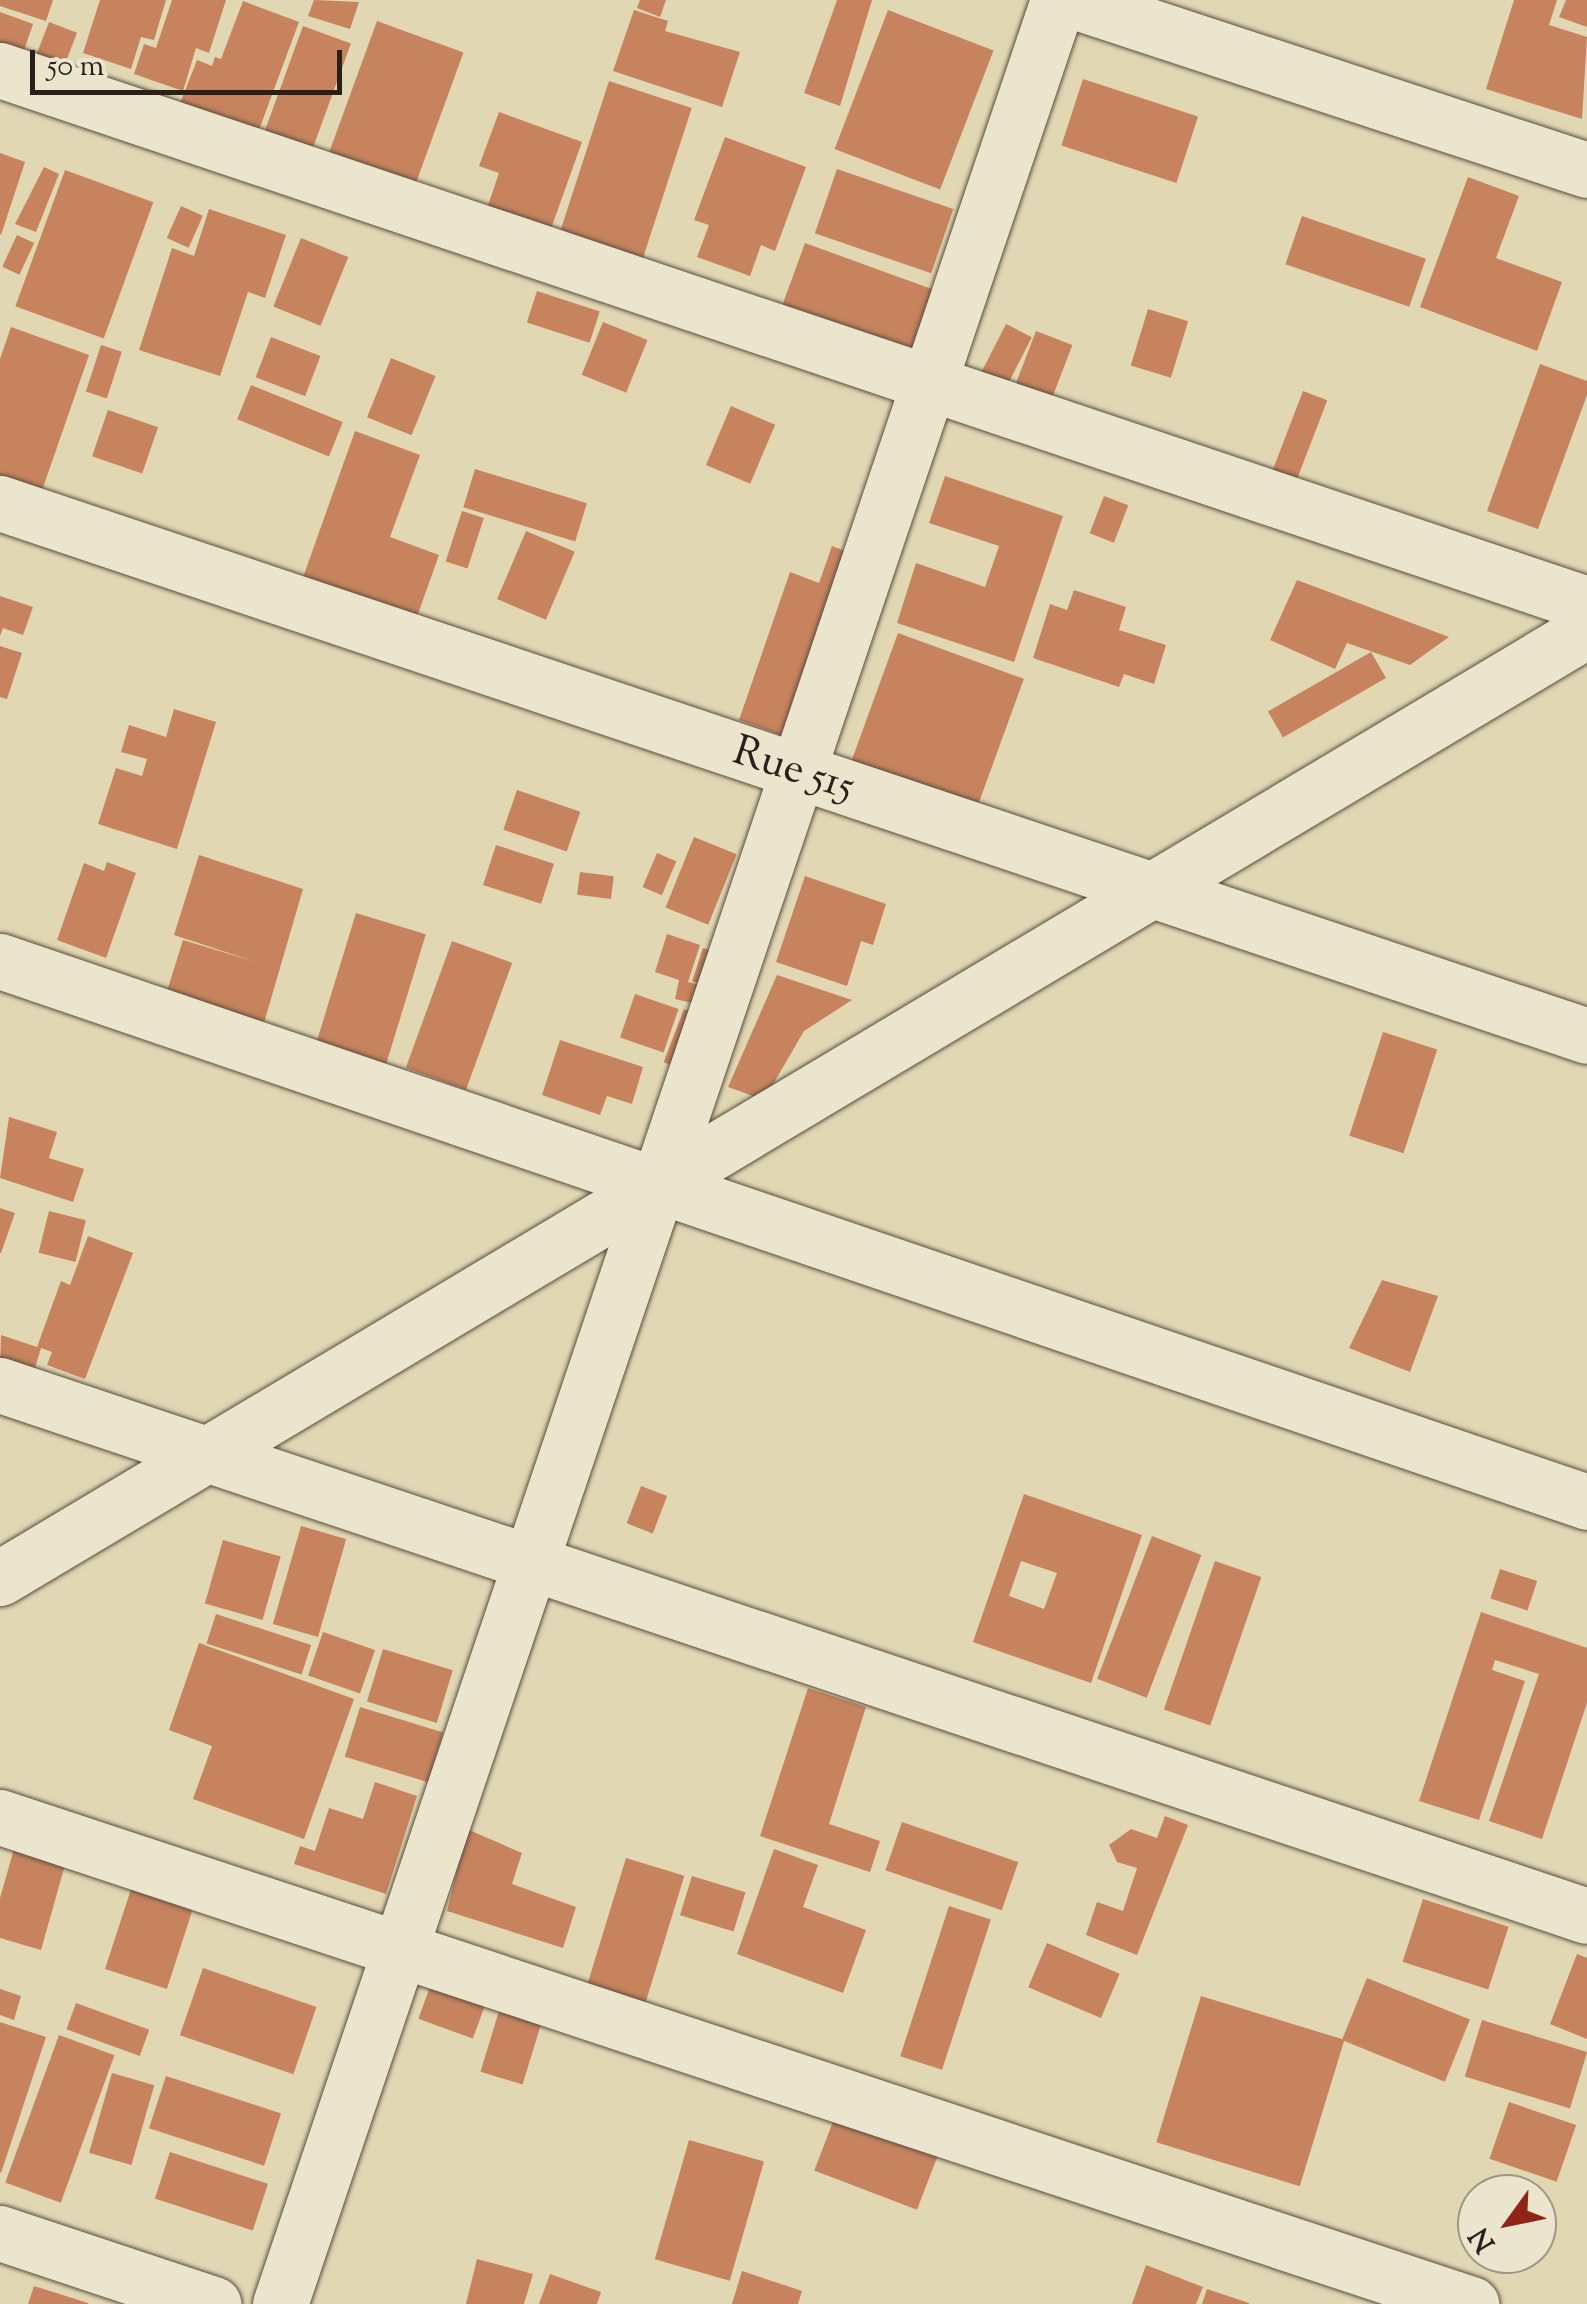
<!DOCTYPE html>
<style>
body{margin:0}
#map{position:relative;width:1587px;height:2304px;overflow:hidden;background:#e2d7b3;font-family:"Sorts Mill Goudy",serif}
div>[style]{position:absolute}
.building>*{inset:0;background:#c6835e;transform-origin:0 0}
.roads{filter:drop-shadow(0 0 2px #594d40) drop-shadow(0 0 2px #594d40)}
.minor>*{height:55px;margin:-27.5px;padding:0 27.5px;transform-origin:27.5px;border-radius:27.5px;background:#ece5ce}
span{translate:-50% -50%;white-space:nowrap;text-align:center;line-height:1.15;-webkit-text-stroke:10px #ece5ce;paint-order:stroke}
.street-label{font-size:42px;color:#2b1f1a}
.north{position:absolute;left:1457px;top:2174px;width:100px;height:100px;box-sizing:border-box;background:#ece5ce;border:2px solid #9f9686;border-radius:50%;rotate:237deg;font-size:28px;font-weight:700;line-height:40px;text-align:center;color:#2b1f1a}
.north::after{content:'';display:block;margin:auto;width:35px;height:45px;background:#8f2418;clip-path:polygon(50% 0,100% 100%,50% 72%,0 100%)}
.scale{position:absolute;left:30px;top:50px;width:312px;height:45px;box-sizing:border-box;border:5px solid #2b1f1a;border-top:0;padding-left:12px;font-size:30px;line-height:35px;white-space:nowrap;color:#2b1f1a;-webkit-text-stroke:8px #ece5ce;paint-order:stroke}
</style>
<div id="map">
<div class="building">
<i style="clip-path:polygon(0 0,53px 0,46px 21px,0 6px)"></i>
<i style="clip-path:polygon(100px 0,166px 0,154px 40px,141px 37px,131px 69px,83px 53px)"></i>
<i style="clip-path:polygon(172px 0,226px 0,209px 53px,196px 48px,183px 91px,134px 74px,144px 44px,156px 48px)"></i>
<i style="clip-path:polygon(314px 0,359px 2px,350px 29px,308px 16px)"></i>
<i style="clip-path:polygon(640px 0,666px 0,660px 17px,637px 8px)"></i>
<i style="clip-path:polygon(837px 0,872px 0,840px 106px,804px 93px)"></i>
<i style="clip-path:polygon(1514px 0,1557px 0,1549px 25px,1587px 37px,1582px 119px,1486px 89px)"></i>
<i style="clip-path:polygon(1566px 0,1587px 0,1587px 27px,1559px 17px)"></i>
<i style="clip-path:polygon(243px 1px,299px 22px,256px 138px,179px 106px,197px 60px,212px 66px,215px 57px,221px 59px)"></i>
<i style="clip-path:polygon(634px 10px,668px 21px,665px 31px,740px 52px,722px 107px,613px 71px)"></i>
<i style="left:888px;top:10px;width:113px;height:149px;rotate:21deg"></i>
<i style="clip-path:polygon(0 12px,33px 24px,18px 68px,0 62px)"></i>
<i style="left:377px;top:21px;width:92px;height:140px;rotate:20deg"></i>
<i style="left:49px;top:22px;width:30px;height:50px;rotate:21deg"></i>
<i style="left:303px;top:26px;width:51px;height:111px;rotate:20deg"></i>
<i style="left:1083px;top:79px;width:121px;height:70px;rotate:18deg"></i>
<i style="left:609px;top:81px;width:87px;height:166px;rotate:18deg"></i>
<i style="clip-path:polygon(499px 112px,582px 142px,548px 237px,485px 214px,499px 173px,479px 166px)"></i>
<i style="clip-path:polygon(725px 137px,806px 167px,775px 251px,761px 245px,750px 276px,697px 257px,709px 225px,694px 220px)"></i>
<i style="clip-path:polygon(0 153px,25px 162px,1px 235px,0 234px)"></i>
<i style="clip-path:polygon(44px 167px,59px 174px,36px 232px,15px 224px)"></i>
<i style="left:837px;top:169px;width:123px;height:68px;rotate:19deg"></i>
<i style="left:65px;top:170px;width:94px;height:145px;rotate:20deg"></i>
<i style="clip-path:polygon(1468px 177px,1519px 196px,1496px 258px,1562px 282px,1537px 351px,1420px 307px)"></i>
<i style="left:181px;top:206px;width:24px;height:35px;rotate:24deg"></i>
<i style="clip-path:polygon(209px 209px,286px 235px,265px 298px,248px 292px,220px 376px,139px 350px,172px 248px,194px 256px)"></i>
<i style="left:1302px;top:216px;width:131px;height:51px;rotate:19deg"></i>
<i style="left:17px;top:235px;width:19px;height:35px;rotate:25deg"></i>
<i style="left:301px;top:238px;width:51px;height:74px;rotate:22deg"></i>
<i style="left:805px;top:243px;width:137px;height:69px;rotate:20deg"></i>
<i style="left:537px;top:291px;width:66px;height:33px;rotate:18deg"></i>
<i style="left:1148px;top:309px;width:42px;height:59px;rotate:17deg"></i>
<i style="left:603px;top:322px;width:48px;height:57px;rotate:22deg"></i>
<i style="left:1006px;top:324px;width:29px;height:75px;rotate:27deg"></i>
<i style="clip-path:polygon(11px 327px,89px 355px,38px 502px,0 489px,0 359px)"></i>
<i style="left:1036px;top:331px;width:39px;height:73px;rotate:21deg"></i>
<i style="left:271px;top:337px;width:53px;height:43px;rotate:21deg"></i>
<i style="left:101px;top:345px;width:22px;height:49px;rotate:18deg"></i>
<i style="left:391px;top:358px;width:48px;height:64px;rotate:22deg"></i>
<i style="clip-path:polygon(1540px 364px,1587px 381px,1587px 395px,1538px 529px,1487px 511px)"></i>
<i style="left:251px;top:385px;width:99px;height:37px;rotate:22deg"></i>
<i style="left:1303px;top:391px;width:26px;height:104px;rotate:21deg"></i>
<i style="left:731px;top:406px;width:48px;height:64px;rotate:23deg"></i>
<i style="left:108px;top:410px;width:53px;height:49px;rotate:19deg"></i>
<i style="clip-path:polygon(355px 431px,420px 455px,390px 537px,439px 555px,414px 625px,301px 583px)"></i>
<i style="left:475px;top:469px;width:117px;height:40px;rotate:17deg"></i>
<i style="clip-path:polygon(945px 476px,1063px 516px,1014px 662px,897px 623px,916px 563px,985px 587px,999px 546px,929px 523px)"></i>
<i style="left:1104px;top:496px;width:26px;height:40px;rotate:21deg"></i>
<i style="left:462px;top:511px;width:23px;height:53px;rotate:18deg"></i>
<i style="left:526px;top:531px;width:53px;height:74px;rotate:23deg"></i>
<i style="clip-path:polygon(832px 546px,850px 553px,787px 737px,739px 720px,790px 572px,819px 583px)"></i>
<i style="clip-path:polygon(1297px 580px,1449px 637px,1410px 665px,1347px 643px,1335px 669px,1270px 640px)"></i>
<i style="clip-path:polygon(1074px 590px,1126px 607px,1119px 630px,1166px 645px,1154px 684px,1124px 674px,1119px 687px,1033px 658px,1050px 604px,1067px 610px)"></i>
<i style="clip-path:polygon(0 596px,33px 607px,23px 635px,3px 628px,0 636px)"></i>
<i style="left:898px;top:633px;width:134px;height:138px;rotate:20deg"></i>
<i style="clip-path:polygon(0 646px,22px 653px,7px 699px,0 697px)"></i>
<i style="left:1371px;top:652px;width:30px;height:119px;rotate:60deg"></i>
<i style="clip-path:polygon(174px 709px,216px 722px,177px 849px,98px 824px,116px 768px,142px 776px,147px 759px,121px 752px,129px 725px,166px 737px)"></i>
<i style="left:517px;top:790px;width:67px;height:42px;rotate:19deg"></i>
<i style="left:694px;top:837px;width:46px;height:76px;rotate:22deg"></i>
<i style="left:496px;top:845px;width:61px;height:42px;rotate:18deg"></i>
<i style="left:657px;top:853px;width:21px;height:37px;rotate:23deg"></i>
<i style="clip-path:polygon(199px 855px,303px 889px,259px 1040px,166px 994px,183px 940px,256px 962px,174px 935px)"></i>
<i style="clip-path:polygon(107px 862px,136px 873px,106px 958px,57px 940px,84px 863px,104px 871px)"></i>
<i style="left:580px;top:872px;width:34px;height:23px;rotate:7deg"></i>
<i style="clip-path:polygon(805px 876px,886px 904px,873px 945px,861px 941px,847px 986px,776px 962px)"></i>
<i style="left:356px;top:913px;width:73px;height:139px;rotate:17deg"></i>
<i style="clip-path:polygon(667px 934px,700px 945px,688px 982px,705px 986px,701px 1005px,675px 999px,679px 980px,655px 972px)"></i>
<i style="left:452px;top:941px;width:64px;height:135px;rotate:20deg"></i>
<i style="left:703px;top:948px;width:9px;height:35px;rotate:18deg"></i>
<i style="clip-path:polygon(777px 975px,852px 1000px,804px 1031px,764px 1100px,728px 1087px)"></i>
<i style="left:635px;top:994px;width:46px;height:46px;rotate:19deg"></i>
<i style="left:684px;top:1009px;width:14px;height:57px;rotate:21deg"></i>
<i style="left:1383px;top:1032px;width:57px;height:109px;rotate:18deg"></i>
<i style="clip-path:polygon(560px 1040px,643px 1067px,632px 1104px,607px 1096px,600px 1115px,542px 1095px)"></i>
<i style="clip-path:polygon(9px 1117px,57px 1132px,49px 1158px,84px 1169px,73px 1202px,0 1178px)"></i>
<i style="clip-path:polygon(0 1208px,15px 1213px,1px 1253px,0 1253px)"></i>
<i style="left:49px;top:1211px;width:38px;height:43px;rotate:14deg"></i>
<i style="clip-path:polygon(88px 1236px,133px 1253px,85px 1379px,47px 1365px,52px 1352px,41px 1348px,31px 1381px,0 1371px,1px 1335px,37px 1347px,61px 1281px,70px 1285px)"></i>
<i style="clip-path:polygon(1382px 1280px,1438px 1296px,1410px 1372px,1349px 1348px)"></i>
<i style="left:641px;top:1486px;width:28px;height:40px;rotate:21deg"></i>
<i style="clip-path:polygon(evenodd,1024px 1494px,1142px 1535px,1091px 1683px,973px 1642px,1024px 1494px,1021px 1561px,1057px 1573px,1044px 1609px,1009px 1596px,1021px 1561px)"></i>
<i style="left:301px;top:1526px;width:47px;height:102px;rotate:16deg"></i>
<i style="left:1152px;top:1536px;width:53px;height:153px;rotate:21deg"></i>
<i style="left:223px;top:1540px;width:60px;height:66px;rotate:16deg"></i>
<i style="left:1215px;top:1561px;width:49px;height:157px;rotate:19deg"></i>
<i style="left:1500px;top:1569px;width:39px;height:31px;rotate:18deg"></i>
<i style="clip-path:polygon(1481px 1612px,1587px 1648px,1587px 1703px,1542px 1839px,1489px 1821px,1539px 1674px,1495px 1660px,1492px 1670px,1525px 1681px,1479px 1820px,1419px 1801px)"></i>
<i style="left:216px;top:1614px;width:100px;height:31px;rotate:18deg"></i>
<i style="left:323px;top:1632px;width:55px;height:46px;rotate:19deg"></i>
<i style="clip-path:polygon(199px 1643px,354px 1699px,304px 1839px,193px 1799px,212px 1746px,169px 1730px)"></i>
<i style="left:383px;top:1649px;width:73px;height:55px;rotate:17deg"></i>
<i style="clip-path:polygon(808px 1688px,866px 1707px,829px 1824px,880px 1841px,870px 1872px,760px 1836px)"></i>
<i style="left:360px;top:1707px;width:87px;height:52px;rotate:17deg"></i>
<i style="clip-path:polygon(375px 1782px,417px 1796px,386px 1894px,294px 1864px,300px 1846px,315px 1851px,329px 1808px,363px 1819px)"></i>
<i style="clip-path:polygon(1165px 1816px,1188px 1825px,1137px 1955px,1086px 1935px,1097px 1902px,1123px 1911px,1137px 1868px,1117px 1862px,1109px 1845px,1131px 1829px,1157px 1838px)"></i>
<i style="left:902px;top:1822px;width:123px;height:51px;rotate:19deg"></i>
<i style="clip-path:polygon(467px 1829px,522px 1853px,512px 1884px,576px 1907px,563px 1948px,447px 1911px)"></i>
<i style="clip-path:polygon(14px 1849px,65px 1865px,41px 1950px,0 1938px,0 1898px)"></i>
<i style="clip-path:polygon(774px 1849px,818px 1865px,803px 1907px,866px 1930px,843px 1993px,737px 1954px)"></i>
<i style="left:626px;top:1858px;width:61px;height:139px;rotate:17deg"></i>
<i style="left:692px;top:1876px;width:56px;height:41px;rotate:17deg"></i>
<i style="left:131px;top:1889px;width:65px;height:84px;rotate:18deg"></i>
<i style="left:1423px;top:1899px;width:90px;height:66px;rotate:18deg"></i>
<i style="left:949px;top:1906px;width:44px;height:158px;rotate:18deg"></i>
<i style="left:1047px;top:1943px;width:79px;height:48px;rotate:23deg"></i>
<i style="clip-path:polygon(1577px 1954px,1587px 1958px,1587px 2039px,1550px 2024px)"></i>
<i style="left:203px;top:1968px;width:120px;height:71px;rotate:19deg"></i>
<i style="left:1367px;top:1978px;width:111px;height:67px;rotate:22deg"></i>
<i style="left:431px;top:1984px;width:58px;height:37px;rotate:20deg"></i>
<i style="clip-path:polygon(0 1989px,21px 1996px,14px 2020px,0 2015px)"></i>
<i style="left:1201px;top:1996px;width:150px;height:153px;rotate:17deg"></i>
<i style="left:503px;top:1998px;width:44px;height:77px;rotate:17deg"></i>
<i style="left:76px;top:2003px;width:78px;height:28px;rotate:20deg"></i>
<i style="left:1482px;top:2020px;width:110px;height:59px;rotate:17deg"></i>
<i style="clip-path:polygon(0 2022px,46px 2037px,1px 2173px,0 2172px)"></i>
<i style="left:59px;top:2035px;width:59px;height:157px;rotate:20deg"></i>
<i style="left:112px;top:2073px;width:44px;height:83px;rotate:16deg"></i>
<i style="left:166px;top:2076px;width:121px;height:55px;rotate:18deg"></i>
<i style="left:1509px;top:2102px;width:71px;height:60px;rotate:19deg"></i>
<i style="left:839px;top:2106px;width:110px;height:69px;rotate:21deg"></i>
<i style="left:689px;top:2140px;width:78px;height:124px;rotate:16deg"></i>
<i style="left:170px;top:2152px;width:103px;height:49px;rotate:18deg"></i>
<i style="clip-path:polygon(477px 2259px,533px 2274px,524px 2304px,466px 2304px)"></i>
<i style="clip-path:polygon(1146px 2265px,1203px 2287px,1196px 2304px,1132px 2304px)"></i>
<i style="clip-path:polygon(742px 2271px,802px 2291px,798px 2304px,732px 2304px)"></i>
<i style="clip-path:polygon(550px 2274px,601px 2292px,597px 2304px,539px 2304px)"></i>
<i style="clip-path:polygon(34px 2286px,88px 2303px,88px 2304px,28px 2304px)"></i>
<i style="clip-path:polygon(1207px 2289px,1249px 2303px,1249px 2304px,1202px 2304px)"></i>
</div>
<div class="roads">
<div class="minor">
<i style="left:1070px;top:0;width:544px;rotate:18.2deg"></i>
<i style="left:0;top:70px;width:1674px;rotate:18.6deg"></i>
<i style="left:0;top:503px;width:1674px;rotate:18.56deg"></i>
<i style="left:0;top:961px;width:1677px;rotate:18.82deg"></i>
<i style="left:0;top:1385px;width:1673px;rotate:18.5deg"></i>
<i style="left:0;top:1578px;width:1849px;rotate:-30.85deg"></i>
<i style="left:0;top:1817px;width:1550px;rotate:18.32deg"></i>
<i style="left:0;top:2233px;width:225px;rotate:18.4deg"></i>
<i style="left:280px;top:2304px;width:2432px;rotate:-71.34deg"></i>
</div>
</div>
<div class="street-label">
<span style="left:793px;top:771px;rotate:18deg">Rue 515</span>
</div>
<div class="north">N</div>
<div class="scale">50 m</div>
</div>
